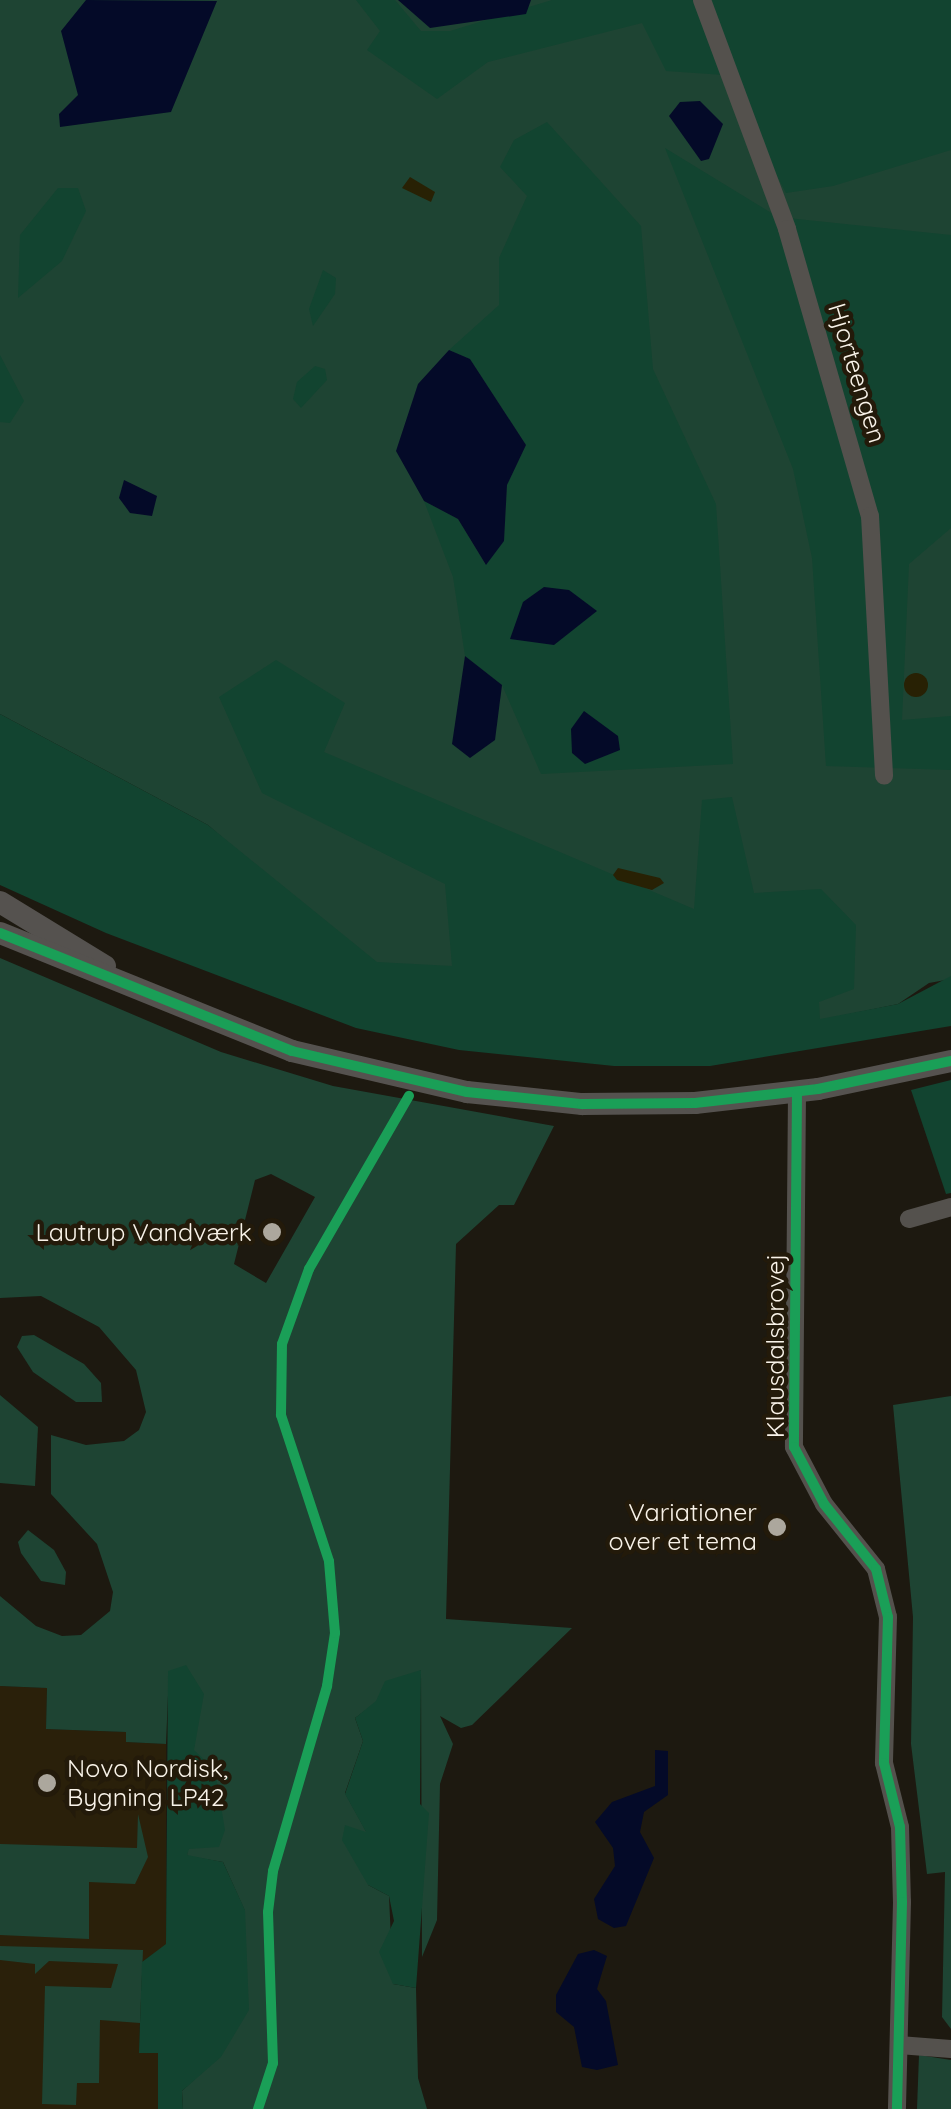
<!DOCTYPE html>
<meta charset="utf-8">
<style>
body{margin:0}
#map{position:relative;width:951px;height:2109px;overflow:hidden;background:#1d1910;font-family:Quicksand,sans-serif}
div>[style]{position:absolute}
.built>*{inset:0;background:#2a200a}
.green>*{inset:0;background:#1e4433}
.forest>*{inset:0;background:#124430}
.sand>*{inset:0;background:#282104}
.round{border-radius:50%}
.water>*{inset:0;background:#040a28}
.street>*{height:18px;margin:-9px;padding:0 9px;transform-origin:9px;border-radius:9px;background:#54514d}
.secondary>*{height:22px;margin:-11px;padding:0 11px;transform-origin:11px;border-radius:11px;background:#55524f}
.cycleway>*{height:10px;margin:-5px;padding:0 5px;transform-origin:5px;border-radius:5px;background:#1a9f57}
.dots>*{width:28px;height:28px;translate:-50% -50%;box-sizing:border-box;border:5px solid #231a0a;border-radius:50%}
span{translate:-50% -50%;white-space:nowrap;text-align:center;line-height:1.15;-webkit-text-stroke:9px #231a0a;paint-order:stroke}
.street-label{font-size:25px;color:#f9f3e9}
.poi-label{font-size:25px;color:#f9f3e9}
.right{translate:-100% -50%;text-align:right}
.left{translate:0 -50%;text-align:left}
</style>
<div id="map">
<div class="built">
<i style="clip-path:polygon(0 1686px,47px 1688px,46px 1729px,126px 1732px,127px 1742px,166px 1744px,166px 1945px,142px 1962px,139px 2052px,158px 2053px,158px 2109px,0 2109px)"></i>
</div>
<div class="green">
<i style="clip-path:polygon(0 0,951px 0,951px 979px,929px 983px,898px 1004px,820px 1020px,423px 1013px,208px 825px,0 714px)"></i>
<i style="clip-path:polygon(evenodd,0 958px,221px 1052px,333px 1086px,554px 1126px,514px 1205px,499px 1205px,456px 1244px,446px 1619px,572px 1628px,472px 1725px,461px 1728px,440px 1716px,453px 1744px,440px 1784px,437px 1920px,422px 1957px,421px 1670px,355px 1718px,363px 1741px,345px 1793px,367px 1833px,368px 1885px,389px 1896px,393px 1984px,416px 1988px,418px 2078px,427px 2109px,183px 2109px,182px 2091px,199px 2075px,245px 1911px,223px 1862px,187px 1856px,196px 1716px,203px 1694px,169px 1671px,166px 1744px,126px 1742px,126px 1732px,46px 1729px,47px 1688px,0 1686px,0 1596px,36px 1626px,62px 1636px,81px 1635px,110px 1611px,113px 1592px,97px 1544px,51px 1494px,51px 1435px,86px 1445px,124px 1441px,139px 1430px,146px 1412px,136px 1370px,99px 1327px,41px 1296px,0 1298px,0 958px,271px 1174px,315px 1197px,266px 1283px,234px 1264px,255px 1180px,271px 1174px)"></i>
<i style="clip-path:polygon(34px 1335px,84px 1364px,101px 1383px,102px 1402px,76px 1402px,33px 1372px,17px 1347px,22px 1336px)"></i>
<i style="clip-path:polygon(0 1395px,38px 1427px,35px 1486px,0 1483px)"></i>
<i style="clip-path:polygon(951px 1396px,951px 2029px,942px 2017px,945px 1872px,927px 1874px,911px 1744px,913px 1617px,893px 1405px)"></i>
<i style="clip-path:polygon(28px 1530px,54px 1550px,66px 1572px,65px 1585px,41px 1581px,21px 1553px,18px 1542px)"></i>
<i style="clip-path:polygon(138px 1814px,148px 1857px,135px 1884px,89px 1882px,89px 1939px,0 1935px,0 1844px,137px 1848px)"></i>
<i style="clip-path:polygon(0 1946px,143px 1950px,140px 2023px,100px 2020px,99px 2083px,77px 2083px,76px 2105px,42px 2104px,45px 1986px,111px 1988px,118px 1964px,49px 1961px,35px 1974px,35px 1964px,0 1960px)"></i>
<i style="clip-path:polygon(919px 2055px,951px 2060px,951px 2109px,917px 2109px)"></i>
</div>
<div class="forest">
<i style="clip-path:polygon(356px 0,395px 0,421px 31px,450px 31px,552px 0,951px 0,951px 150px,833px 186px,786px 193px,724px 75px,666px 71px,642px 23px,488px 62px,437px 99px,367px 50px,380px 31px)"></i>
<i style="clip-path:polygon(547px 122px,641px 226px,653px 369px,716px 504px,733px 764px,541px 774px,502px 685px,465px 656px,453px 577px,424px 501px,458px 519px,485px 564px,504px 541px,507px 485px,526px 445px,470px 359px,449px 350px,499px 305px,499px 258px,527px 196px,500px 167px,514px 140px)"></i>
<i style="clip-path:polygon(665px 148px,778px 217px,951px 235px,951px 528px,909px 564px,902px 720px,951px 716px,951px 770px,826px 766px,812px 558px,793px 469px)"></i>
<i style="clip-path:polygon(58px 188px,78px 188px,86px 211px,62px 261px,18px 298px,20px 235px)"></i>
<i style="clip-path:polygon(323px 270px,336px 278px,335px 294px,313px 326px,309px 309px)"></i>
<i style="clip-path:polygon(0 355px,24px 401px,10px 423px,0 422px)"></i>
<i style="clip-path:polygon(315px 366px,325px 369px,327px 380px,301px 408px,293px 399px,297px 382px)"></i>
<i style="clip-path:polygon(276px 660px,345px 703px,324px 752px,694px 909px,702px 800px,732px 797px,754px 893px,821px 889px,856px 925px,854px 989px,819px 1002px,820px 1019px,898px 1004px,951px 976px,951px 1026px,710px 1066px,614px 1066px,459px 1050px,356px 1028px,106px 933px,0 885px,0 714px,208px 825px,377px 962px,452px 966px,445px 884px,262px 793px,219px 697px)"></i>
<i style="clip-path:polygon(951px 1080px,951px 1193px,946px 1194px,911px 1090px)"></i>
<i style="clip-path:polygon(186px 1665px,204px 1694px,194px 1750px,215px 1770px,225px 1830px,219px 1847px,189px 1849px,187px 1855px,223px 1862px,245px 1910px,249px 2010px,221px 2057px,182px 2091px,183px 2109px,158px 2109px,158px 2053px,139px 2053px,142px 1962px,166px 1944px,168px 1671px)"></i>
<i style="clip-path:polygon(421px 1670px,420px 1804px,429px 1813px,416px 1988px,393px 1984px,379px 1952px,394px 1921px,389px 1896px,368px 1885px,342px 1840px,345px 1825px,366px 1832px,345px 1794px,363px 1741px,355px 1718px,376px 1701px,385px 1681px)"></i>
</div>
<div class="sand">
<i style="clip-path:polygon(410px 177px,435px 192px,431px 202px,402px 188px)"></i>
<i class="round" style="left:904px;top:673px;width:24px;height:24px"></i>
<i style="clip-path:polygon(618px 868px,660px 878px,664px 883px,652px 890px,617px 880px,613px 875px)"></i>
</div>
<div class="water">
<i style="clip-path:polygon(86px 0,217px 1px,171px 112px,60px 127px,59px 114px,78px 95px,61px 31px)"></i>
<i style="clip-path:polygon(398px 0,531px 0,526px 14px,430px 28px)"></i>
<i style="clip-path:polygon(700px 101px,723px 124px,709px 159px,701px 161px,669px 116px,680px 102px)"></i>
<i style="clip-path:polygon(449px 350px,470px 359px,526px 445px,507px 485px,504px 541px,486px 565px,458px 519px,424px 501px,396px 451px,418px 384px)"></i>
<i style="clip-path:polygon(124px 480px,157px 496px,152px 516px,130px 513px,119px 498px)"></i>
<i style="clip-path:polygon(544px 587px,569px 590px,597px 611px,554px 645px,510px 639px,523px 602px)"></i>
<i style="clip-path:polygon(465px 656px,502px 685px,495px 740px,470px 758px,452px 744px)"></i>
<i style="clip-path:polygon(584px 711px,618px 736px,620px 750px,585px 764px,572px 753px,571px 729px)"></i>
<i style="clip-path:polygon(655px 1750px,668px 1751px,668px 1795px,644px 1812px,640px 1832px,654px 1858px,626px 1926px,614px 1928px,598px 1919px,594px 1899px,615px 1866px,613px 1848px,595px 1822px,612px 1802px,655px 1786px)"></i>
<i style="clip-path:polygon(594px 1950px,607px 1956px,597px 1989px,606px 2001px,618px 2065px,597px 2070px,582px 2067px,574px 2027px,556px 2012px,556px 1995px,578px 1954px)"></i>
</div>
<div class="street">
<i style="left:702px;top:0;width:244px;rotate:69.6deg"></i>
<i style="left:787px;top:229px;width:299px;rotate:73.9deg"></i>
<i style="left:870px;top:516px;width:260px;rotate:86.9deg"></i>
<i style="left:797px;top:1093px;width:354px;rotate:90.5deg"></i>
<i style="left:794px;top:1447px;width:64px;rotate:62.2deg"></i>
<i style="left:824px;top:1504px;width:83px;rotate:51.3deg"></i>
<i style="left:876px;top:1569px;width:49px;rotate:76deg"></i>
<i style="left:888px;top:1617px;width:146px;rotate:91.6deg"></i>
<i style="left:884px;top:1763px;width:66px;rotate:76deg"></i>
<i style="left:900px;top:1827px;width:75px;rotate:88.5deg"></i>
<i style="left:902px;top:1902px;width:207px;rotate:91.4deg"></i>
<i style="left:909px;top:1219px;width:44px;rotate:-15.9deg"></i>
<i style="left:899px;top:2045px;width:52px;rotate:4.4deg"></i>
</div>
<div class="secondary">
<i style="left:0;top:902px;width:123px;rotate:31.4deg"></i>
<i style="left:0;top:933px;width:315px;rotate:22deg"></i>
<i style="left:292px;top:1051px;width:180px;rotate:13.2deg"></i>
<i style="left:467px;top:1092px;width:116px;rotate:6deg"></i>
<i style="left:582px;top:1104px;width:113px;rotate:-0.5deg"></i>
<i style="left:695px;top:1103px;width:124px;rotate:-6.5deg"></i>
<i style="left:818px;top:1089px;width:136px;rotate:-11.9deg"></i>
</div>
<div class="cycleway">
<i style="left:0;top:933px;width:315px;rotate:22deg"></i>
<i style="left:292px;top:1051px;width:180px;rotate:13.2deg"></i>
<i style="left:467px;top:1092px;width:116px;rotate:6deg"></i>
<i style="left:582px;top:1104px;width:113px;rotate:-0.5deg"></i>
<i style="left:695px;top:1103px;width:124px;rotate:-6.5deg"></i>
<i style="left:818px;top:1089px;width:136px;rotate:-11.9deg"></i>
<i style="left:797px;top:1093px;width:354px;rotate:90.5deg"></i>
<i style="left:794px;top:1447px;width:64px;rotate:62.2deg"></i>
<i style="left:824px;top:1504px;width:83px;rotate:51.3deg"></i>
<i style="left:876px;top:1569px;width:49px;rotate:76deg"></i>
<i style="left:888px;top:1617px;width:146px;rotate:91.6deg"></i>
<i style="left:884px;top:1763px;width:66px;rotate:76deg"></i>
<i style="left:900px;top:1827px;width:75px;rotate:88.5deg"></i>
<i style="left:902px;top:1902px;width:207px;rotate:91.4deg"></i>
<i style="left:258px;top:2109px;width:48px;rotate:-71.9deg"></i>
<i style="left:273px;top:2063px;width:151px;rotate:-91.9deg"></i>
<i style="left:268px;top:1912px;width:41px;rotate:-83deg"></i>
<i style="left:273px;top:1871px;width:193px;rotate:-73.7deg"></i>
<i style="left:327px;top:1686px;width:54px;rotate:-81.4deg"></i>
<i style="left:335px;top:1633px;width:72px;rotate:-94.8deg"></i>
<i style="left:329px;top:1561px;width:154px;rotate:-108.2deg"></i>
<i style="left:281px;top:1415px;width:71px;rotate:-89.2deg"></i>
<i style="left:282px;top:1344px;width:80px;rotate:-70.2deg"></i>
<i style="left:309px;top:1269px;width:200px;rotate:-60deg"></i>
</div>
<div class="dots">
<i style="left:272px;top:1232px;background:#aca79d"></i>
<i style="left:777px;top:1527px;background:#aca79d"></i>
<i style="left:47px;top:1783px;background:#aca79d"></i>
</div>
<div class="street-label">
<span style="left:857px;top:373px;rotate:73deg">Hjorteengen</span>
<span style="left:775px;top:1346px;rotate:-90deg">Klausdalsbrovej</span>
</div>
<div class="poi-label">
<span class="right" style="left:252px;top:1232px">Lautrup Vandværk</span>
<span class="right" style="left:757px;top:1527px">Variationer<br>over et tema</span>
<span class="left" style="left:67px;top:1783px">Novo Nordisk,<br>Bygning LP42</span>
</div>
</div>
